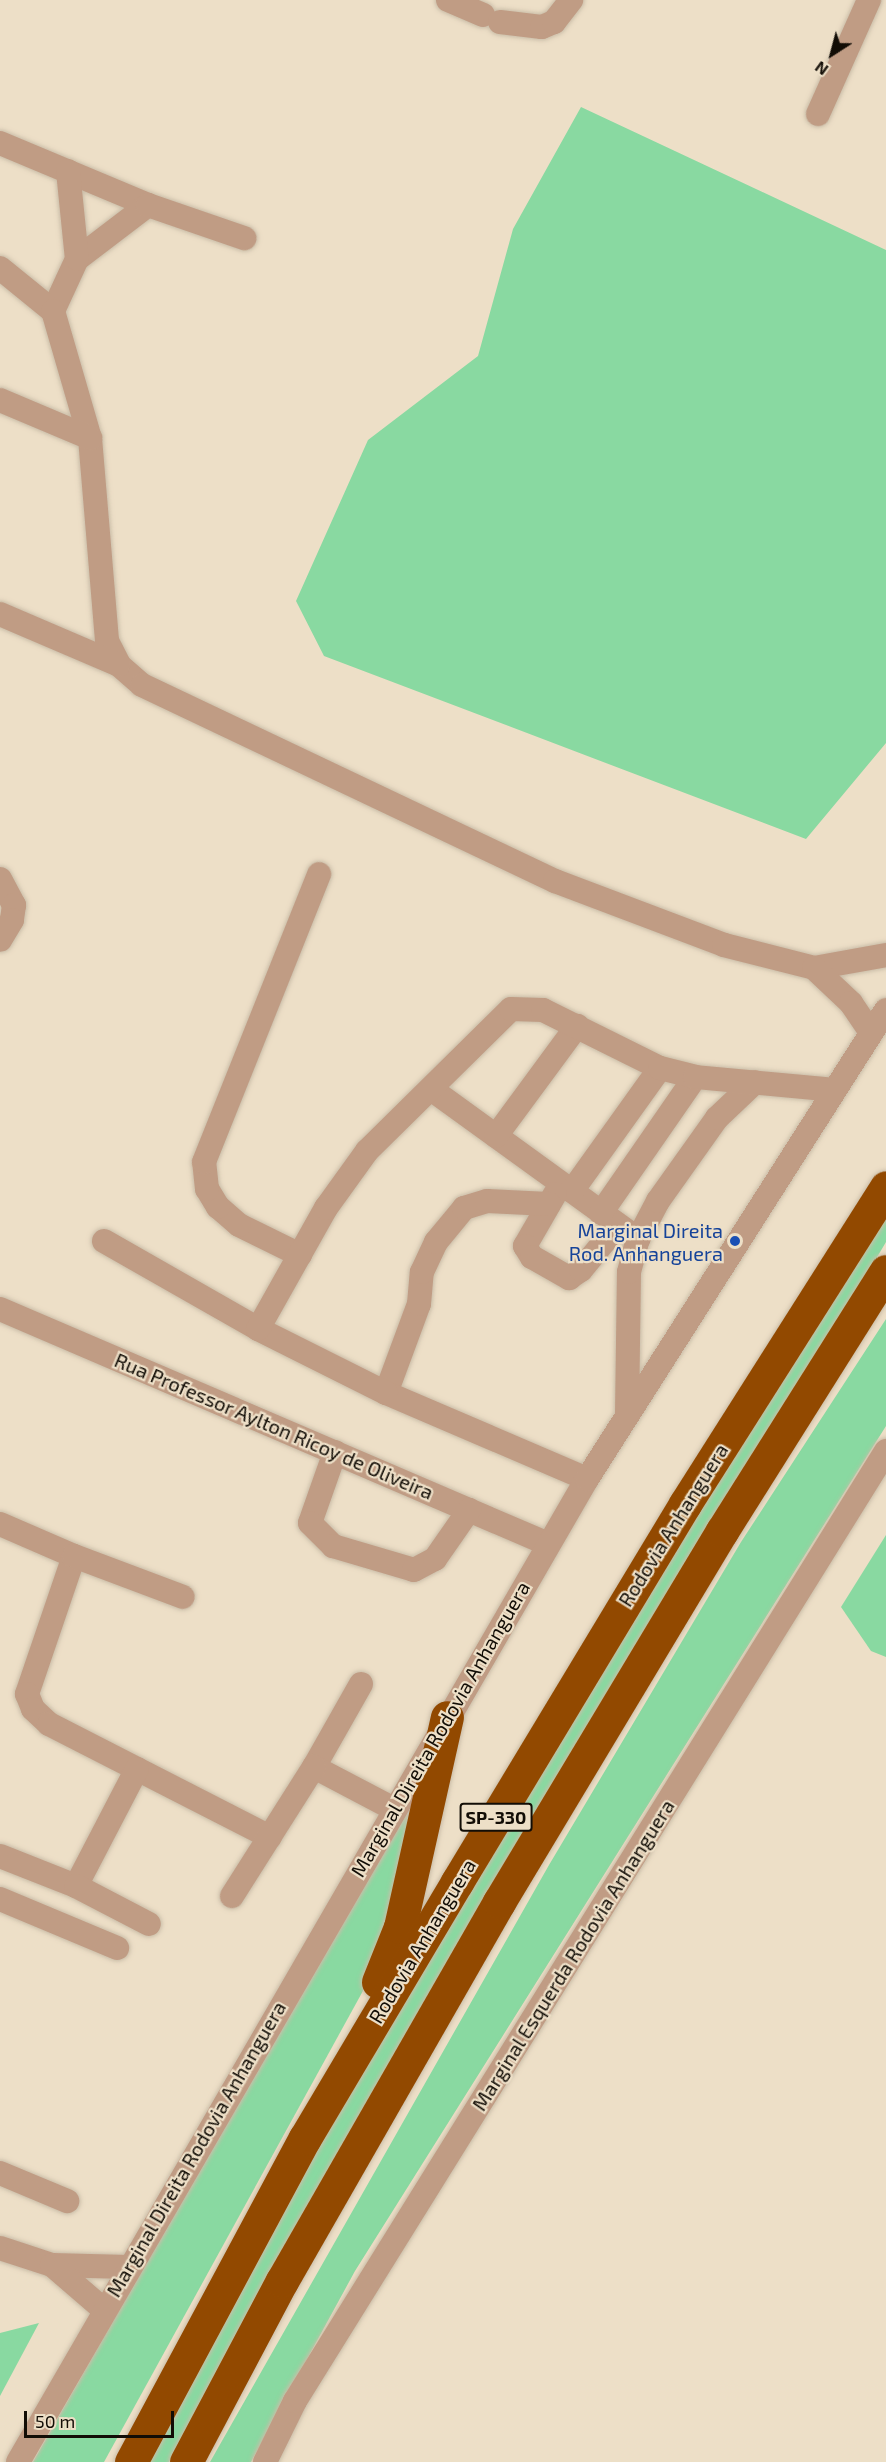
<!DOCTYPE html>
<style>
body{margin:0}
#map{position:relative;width:886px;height:2462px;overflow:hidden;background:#eddfc7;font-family:"Exo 2",sans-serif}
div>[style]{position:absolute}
.green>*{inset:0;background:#89d9a1}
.roads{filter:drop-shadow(0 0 2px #cabda8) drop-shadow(0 0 2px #cabda8)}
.minor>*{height:24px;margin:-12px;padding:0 12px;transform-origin:12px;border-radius:12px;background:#c09c84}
.highway>*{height:33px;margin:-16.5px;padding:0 16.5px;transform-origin:16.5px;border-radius:16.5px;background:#924900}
.dots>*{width:16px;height:16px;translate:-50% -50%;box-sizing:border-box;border:3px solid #eddfc7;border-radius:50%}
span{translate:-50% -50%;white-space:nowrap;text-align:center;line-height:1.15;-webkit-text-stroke:4.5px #eddfc7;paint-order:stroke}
.shield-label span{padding:2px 4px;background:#eddfc7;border:2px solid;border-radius:4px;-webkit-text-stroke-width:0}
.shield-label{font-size:18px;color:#120d06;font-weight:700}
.transit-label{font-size:20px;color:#164399}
.right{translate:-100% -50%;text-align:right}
.street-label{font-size:20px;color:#120d06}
.north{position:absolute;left:802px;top:24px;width:60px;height:60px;-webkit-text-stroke:4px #eddfc7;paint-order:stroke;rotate:216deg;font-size:16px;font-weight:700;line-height:24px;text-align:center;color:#120d06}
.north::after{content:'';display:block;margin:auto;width:21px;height:27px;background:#120d06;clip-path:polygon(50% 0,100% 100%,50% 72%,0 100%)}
.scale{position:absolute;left:24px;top:2411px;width:150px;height:27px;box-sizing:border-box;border:3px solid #120d06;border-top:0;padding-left:8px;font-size:18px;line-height:21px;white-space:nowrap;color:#120d06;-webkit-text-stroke:4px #eddfc7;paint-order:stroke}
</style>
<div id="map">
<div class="green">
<i style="clip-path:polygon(581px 107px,886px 250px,886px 743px,806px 839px,324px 656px,296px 601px,368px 440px,478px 356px,513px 229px)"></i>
<i style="clip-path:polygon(886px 1205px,886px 1242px,214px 2377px,169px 2462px,142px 2462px,401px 2000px)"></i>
<i style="clip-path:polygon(886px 1319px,886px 1426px,355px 2271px,251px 2462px,210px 2462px,549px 1865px,741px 1542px)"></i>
<i style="clip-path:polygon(886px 1535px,886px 1657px,871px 1651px,841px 1607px)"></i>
<i style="clip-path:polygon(415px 1789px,375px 1969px,104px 2462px,33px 2462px)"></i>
<i style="clip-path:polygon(39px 2323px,0 2396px,0 2333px)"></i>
</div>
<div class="roads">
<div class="minor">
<i style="left:448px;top:0;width:38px;rotate:23deg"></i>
<i style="left:500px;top:22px;width:42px;rotate:6.8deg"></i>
<i style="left:542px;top:27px;width:13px;rotate:-23deg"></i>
<i style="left:554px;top:22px;width:28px;rotate:-52deg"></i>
<i style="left:818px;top:114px;width:125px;rotate:-65.9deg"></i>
<i style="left:0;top:143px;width:160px;rotate:22.7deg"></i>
<i style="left:148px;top:205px;width:89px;rotate:142.7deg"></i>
<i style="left:77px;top:259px;width:57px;rotate:114.8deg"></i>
<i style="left:68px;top:171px;width:88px;rotate:84.2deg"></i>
<i style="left:148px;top:205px;width:102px;rotate:19deg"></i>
<i style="left:0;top:268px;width:68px;rotate:39.1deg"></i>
<i style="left:53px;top:311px;width:132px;rotate:73.8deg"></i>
<i style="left:90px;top:438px;width:204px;rotate:85.2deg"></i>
<i style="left:107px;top:641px;width:27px;rotate:63deg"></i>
<i style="left:119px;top:665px;width:30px;rotate:41deg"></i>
<i style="left:142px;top:685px;width:457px;rotate:25.4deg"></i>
<i style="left:555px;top:881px;width:181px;rotate:20.7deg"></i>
<i style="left:724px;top:945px;width:93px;rotate:14.3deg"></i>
<i style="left:814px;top:968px;width:73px;rotate:-10.2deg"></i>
<i style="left:0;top:400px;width:98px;rotate:22.9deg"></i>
<i style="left:0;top:614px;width:129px;rotate:23.2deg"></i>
<i style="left:0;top:879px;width:30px;rotate:62deg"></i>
<i style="left:14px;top:905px;width:15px;rotate:98deg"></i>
<i style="left:12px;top:920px;width:23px;rotate:121deg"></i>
<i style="left:814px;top:968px;width:51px;rotate:43.4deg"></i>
<i style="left:851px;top:1003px;width:36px;rotate:56deg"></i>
<i style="left:431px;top:1089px;width:256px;rotate:35.9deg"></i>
<i style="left:496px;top:1136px;width:137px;rotate:-53.6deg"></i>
<i style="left:572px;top:1191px;width:151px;rotate:-54.4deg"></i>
<i style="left:555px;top:1194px;width:60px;rotate:120deg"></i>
<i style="left:525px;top:1246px;width:13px;rotate:58deg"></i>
<i style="left:532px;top:1257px;width:43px;rotate:29.6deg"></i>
<i style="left:569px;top:1278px;width:14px;rotate:-34deg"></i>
<i style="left:581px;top:1270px;width:58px;rotate:-50.6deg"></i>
<i style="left:601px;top:1213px;width:165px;rotate:-55.3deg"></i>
<i style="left:104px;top:1241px;width:177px;rotate:29.7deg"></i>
<i style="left:300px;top:1255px;width:68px;rotate:-153.8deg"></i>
<i style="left:239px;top:1225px;width:28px;rotate:-139deg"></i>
<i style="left:218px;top:1207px;width:21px;rotate:-121deg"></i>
<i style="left:207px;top:1189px;width:27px;rotate:-96deg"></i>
<i style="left:204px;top:1162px;width:310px;rotate:-68.2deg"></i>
<i style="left:0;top:1309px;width:596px;rotate:23.21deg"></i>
<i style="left:386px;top:1393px;width:95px;rotate:-69.7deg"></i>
<i style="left:419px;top:1304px;width:32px;rotate:-85deg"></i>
<i style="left:422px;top:1272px;width:33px;rotate:-65deg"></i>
<i style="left:436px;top:1242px;width:44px;rotate:-50.5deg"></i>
<i style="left:464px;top:1208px;width:24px;rotate:-17deg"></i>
<i style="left:487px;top:1201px;width:62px;rotate:2.8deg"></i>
<i style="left:627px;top:1414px;width:142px;rotate:-89.2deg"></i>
<i style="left:629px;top:1272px;width:34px;rotate:-75deg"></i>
<i style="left:638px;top:1239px;width:43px;rotate:-62.2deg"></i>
<i style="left:658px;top:1201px;width:102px;rotate:-54.6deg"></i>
<i style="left:717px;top:1118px;width:52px;rotate:-43.5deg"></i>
<i style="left:335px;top:1452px;width:75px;rotate:109.4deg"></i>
<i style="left:310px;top:1523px;width:33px;rotate:45deg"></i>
<i style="left:333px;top:1546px;width:84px;rotate:16.5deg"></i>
<i style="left:414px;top:1570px;width:24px;rotate:-28deg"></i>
<i style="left:435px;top:1559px;width:60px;rotate:-55.2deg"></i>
<i style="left:587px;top:1479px;width:219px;rotate:-156.8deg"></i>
<i style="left:386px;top:1393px;width:143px;rotate:-153.4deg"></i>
<i style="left:258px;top:1329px;width:139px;rotate:-60.7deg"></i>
<i style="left:326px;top:1208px;width:70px;rotate:-54.3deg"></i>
<i style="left:367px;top:1151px;width:202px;rotate:-44.6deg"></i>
<i style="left:511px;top:1009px;width:32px;rotate:2deg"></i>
<i style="left:543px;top:1010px;width:131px;rotate:26.4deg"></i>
<i style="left:660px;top:1068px;width:36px;rotate:14deg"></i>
<i style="left:695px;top:1077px;width:140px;rotate:5.3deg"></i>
<i style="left:0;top:1524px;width:81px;rotate:23.4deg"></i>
<i style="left:74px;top:1556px;width:146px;rotate:108.8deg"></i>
<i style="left:27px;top:1694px;width:16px;rotate:68deg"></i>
<i style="left:33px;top:1709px;width:22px;rotate:43deg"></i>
<i style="left:49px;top:1724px;width:248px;rotate:27.1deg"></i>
<i style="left:74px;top:1556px;width:116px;rotate:20.6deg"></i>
<i style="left:361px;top:1684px;width:95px;rotate:119.5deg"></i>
<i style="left:314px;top:1767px;width:90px;rotate:27.7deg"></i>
<i style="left:0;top:1856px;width:82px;rotate:21.5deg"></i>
<i style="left:76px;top:1886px;width:132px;rotate:-62.5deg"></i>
<i style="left:76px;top:1886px;width:82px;rotate:27.5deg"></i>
<i style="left:232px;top:1896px;width:153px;rotate:-57.6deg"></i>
<i style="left:0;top:1899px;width:127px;rotate:22.7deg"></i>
<i style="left:0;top:2173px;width:73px;rotate:22.7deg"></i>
<i style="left:0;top:2248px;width:55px;rotate:18.1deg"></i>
<i style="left:52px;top:2265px;width:76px;rotate:1.5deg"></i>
<i style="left:52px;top:2265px;width:67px;rotate:40.8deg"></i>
<i style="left:18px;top:2462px;width:1136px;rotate:-59.94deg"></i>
<i style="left:587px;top:1479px;width:556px;rotate:-57.48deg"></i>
<i style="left:265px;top:2462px;width:68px;rotate:-63.8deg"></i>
<i style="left:295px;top:2401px;width:1119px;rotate:-58.11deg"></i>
</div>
<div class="highway">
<i style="left:378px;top:1982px;width:59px;rotate:-68.2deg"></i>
<i style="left:400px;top:1927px;width:215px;rotate:-77.4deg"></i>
<i style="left:131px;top:2462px;width:368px;rotate:-61.8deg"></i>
<i style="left:305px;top:2138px;width:298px;rotate:-59.3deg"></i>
<i style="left:457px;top:1882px;width:441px;rotate:-58.9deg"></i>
<i style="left:685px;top:1504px;width:375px;rotate:-57.6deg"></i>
<i style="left:186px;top:2462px;width:205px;rotate:-62.1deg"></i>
<i style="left:282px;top:2281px;width:437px;rotate:-60.2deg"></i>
<i style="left:499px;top:1902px;width:433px;rotate:-59deg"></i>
<i style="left:722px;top:1531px;width:307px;rotate:-57.8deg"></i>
</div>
</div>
<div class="dots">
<i style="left:735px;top:1241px;background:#1a4fb4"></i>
</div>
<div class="shield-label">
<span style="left:496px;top:1817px">SP-330</span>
</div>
<div class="transit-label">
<span class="right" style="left:723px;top:1242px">Marginal Direita<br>Rod. Anhanguera</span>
</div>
<div class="street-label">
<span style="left:274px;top:1426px;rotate:23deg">Rua Professor Aylton Ricoy de Oliveira</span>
<span style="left:673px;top:1525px;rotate:-58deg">Rodovia Anhanguera</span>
<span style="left:440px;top:1729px;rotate:-60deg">Marginal Direita Rodovia Anhanguera</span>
<span style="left:422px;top:1941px;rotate:-59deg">Rodovia Anhanguera</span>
<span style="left:573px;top:1955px;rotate:-58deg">Marginal Esquerda Rodovia Anhanguera</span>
<span style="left:196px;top:2149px;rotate:-60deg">Marginal Direita Rodovia Anhanguera</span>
</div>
<div class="north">N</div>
<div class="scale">50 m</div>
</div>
